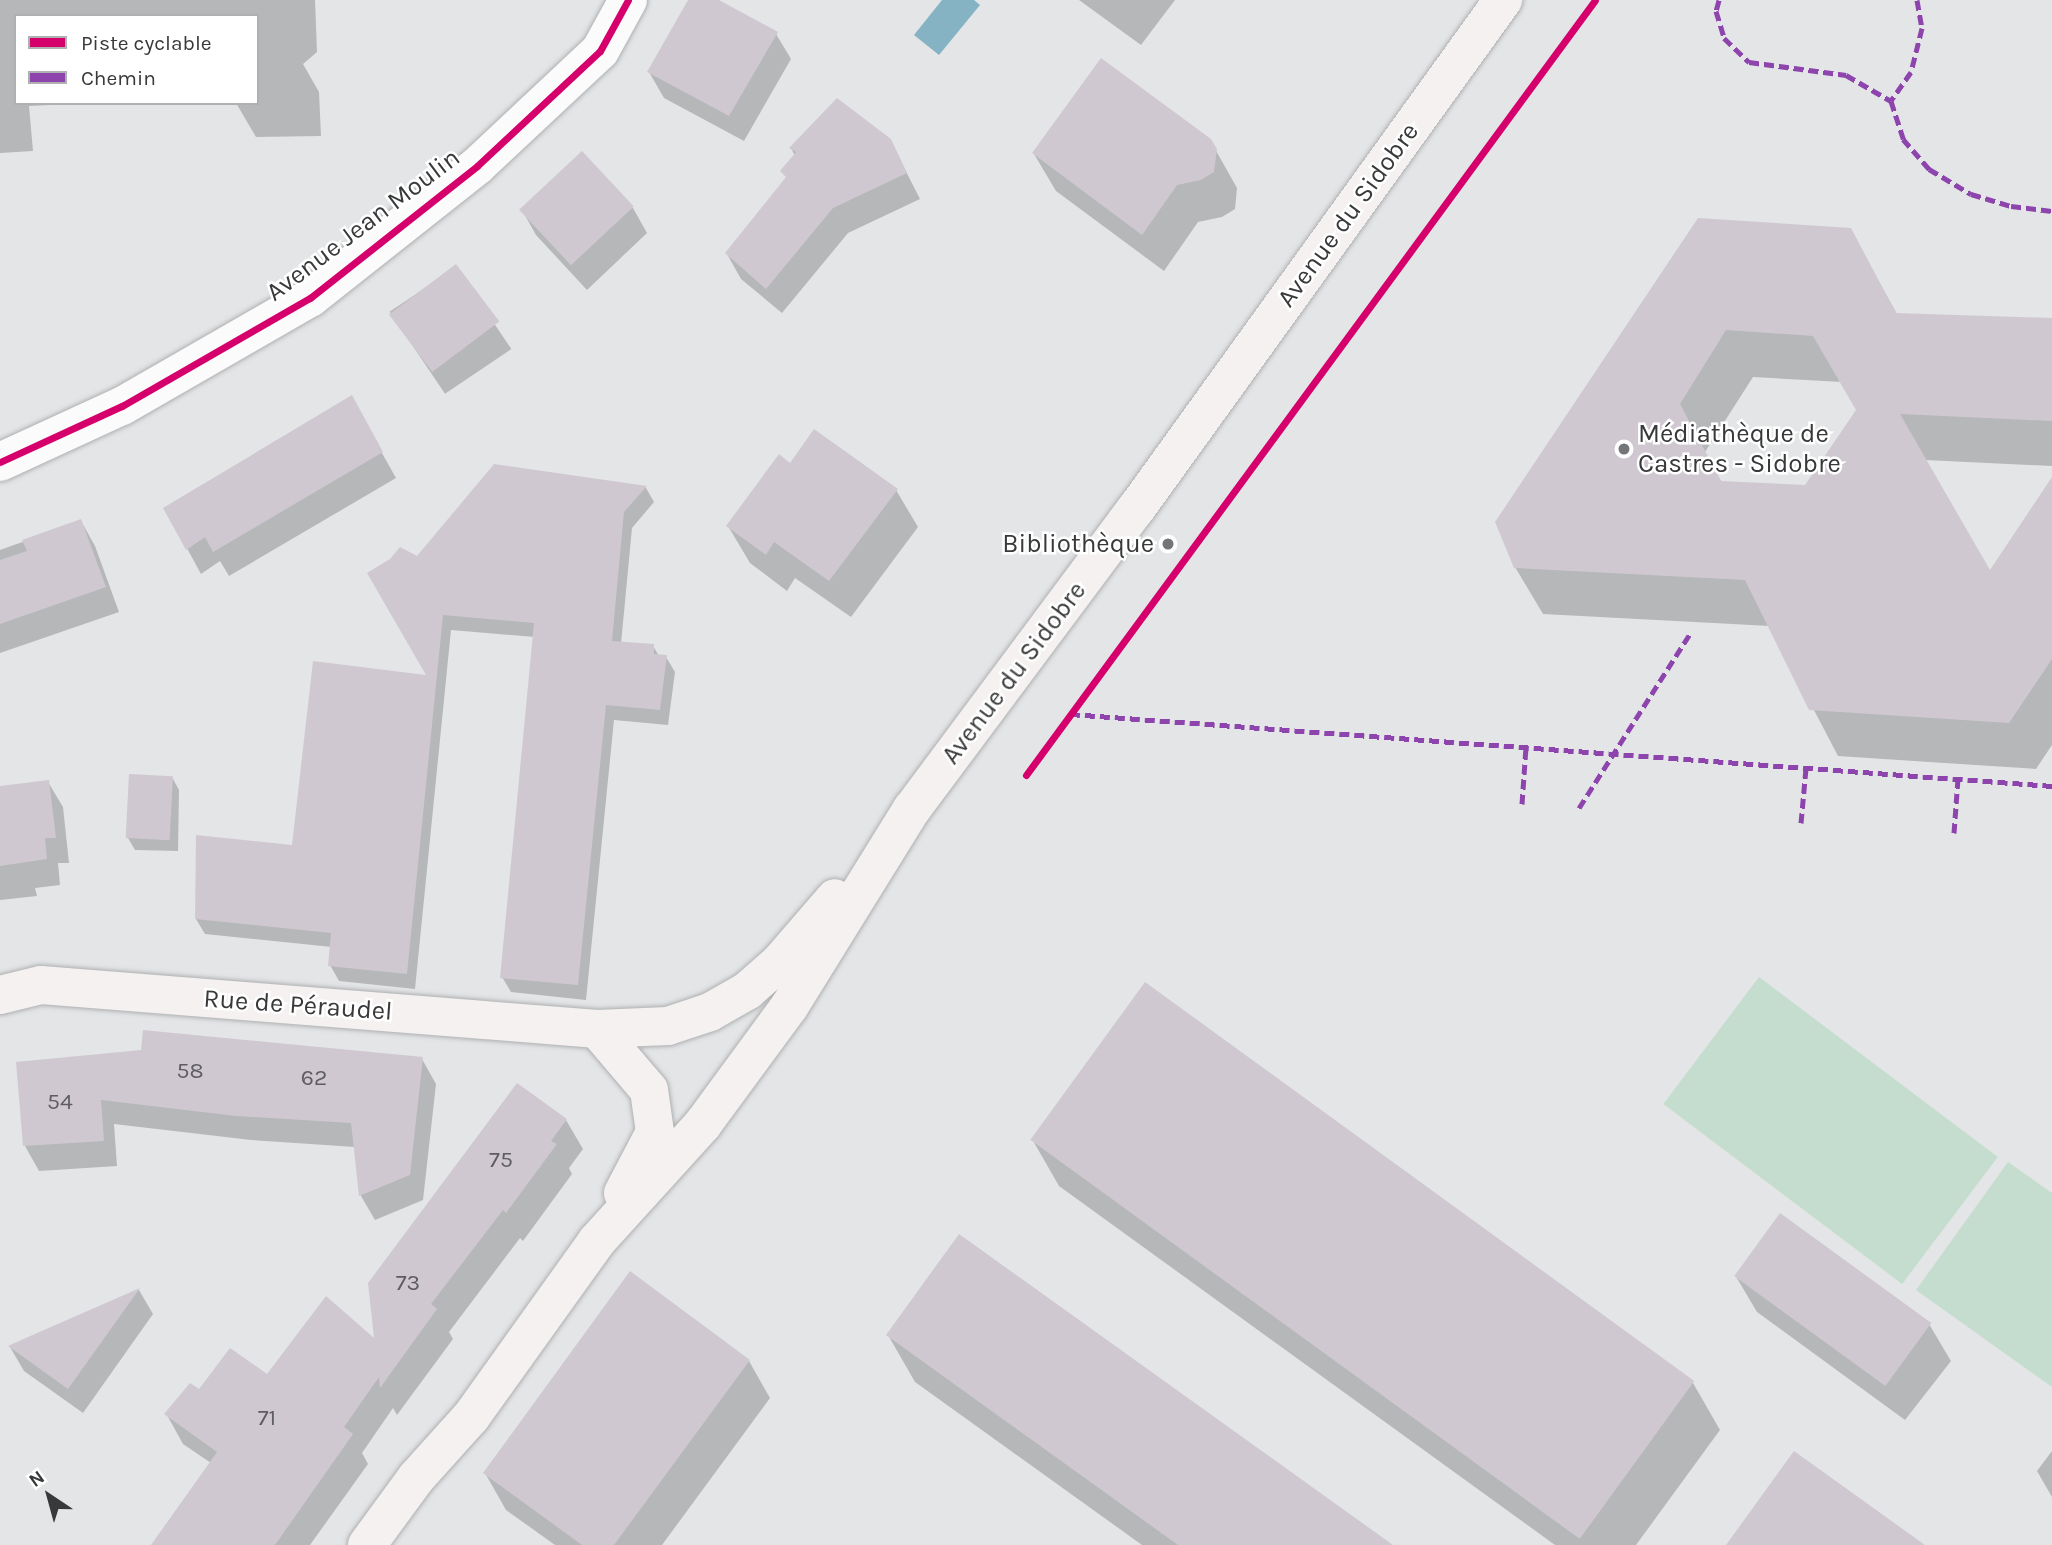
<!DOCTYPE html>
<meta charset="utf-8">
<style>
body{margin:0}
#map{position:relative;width:2052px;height:1545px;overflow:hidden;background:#e3e5e7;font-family:Karla,sans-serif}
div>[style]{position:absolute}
.green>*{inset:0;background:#c5ddce;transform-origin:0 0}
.water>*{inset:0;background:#85b3c4}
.shadow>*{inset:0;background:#0003;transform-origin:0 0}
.building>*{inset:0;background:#d0c8d1;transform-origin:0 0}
.roads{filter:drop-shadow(0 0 2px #afb0b1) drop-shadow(0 0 2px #afb0b1)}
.street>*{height:38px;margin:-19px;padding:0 19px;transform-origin:19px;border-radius:19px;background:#fbfbfb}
.secondary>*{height:38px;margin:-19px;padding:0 19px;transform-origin:19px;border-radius:19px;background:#f4f1f0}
.quiet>*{height:5px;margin-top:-2.5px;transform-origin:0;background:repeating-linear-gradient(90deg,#8e44ad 0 10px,transparent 0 15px)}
.cycleway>*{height:7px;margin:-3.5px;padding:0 3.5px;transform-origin:3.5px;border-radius:3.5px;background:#d6006c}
.dots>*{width:19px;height:19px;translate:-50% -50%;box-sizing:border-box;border:4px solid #fff;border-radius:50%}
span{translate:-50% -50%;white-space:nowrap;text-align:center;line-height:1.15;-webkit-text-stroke:5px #fff;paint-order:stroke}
.number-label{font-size:23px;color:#5e5d60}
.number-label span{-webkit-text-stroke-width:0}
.street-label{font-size:26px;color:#38393a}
.poi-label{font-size:26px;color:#38393a}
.left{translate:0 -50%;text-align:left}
.right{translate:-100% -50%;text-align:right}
.legend{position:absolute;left:14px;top:14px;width:245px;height:91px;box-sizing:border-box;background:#fff;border:2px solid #afb0b0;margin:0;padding:9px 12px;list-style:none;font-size:21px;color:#38393a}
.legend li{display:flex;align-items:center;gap:14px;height:35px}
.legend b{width:35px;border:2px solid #afb0b0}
.north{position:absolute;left:14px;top:1461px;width:70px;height:70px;-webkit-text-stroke:5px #fff;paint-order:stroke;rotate:324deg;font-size:19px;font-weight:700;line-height:28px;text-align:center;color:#38393a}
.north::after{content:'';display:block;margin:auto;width:24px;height:32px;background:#38393a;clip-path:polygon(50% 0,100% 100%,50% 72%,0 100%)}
</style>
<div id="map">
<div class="green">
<i style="left:1759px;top:977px;width:299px;height:159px;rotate:37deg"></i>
<i style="clip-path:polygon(2008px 1162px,2052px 1193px,2052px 1387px,1916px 1290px)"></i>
</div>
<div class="water">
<i style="clip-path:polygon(942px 0,974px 0,980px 5px,939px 55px,914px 35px)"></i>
</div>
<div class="shadow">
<i style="clip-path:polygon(0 0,315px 0,317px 52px,303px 64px,319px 92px,321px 136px,256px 137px,236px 103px,257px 103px,257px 16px,16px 16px,16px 103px,91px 103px,29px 106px,33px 151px,0 153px)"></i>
<i style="clip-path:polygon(690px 0,715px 0,776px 34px,791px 59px,744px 141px,664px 98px,649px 72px)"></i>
<i style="clip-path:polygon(1079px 0,1175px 0,1141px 45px)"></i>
<i style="clip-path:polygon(890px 140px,920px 199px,848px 233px,782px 313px,741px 279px,727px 254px,787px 178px,782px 171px,795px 156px,791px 148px)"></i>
<i style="clip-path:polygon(1210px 140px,1237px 188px,1235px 209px,1222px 217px,1198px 222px,1164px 271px,1056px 191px,1034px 154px)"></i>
<i style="clip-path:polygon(633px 208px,647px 233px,587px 290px,536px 235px,522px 210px)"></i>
<i style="clip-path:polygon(evenodd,1699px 220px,1850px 230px,1897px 314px,2052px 322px,2052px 466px,1925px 460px,1990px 573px,2052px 480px,2052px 745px,2036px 769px,1838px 756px,1770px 626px,1543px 614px,1515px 567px,1699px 220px,1753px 377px,1842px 382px,1858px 411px,1806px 487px,1722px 483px,1705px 452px,1753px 377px)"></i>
<i style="left:456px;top:267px;width:99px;height:80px;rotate:56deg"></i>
<i style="clip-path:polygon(351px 398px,396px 478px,229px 576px,220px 561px,201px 574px,165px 508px)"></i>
<i style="clip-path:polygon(495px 466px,646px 488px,654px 502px,632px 528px,621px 644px,653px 646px,659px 656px,666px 657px,675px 672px,668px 725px,614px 720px,586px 1000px,511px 992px,502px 977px,535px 637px,451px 630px,415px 989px,339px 981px,330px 965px,332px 947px,205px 934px,196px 919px,293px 847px,429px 677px,418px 558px)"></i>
<i style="clip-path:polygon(791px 466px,896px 490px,918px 527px,851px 617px,795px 578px,787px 591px,750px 563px,728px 526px)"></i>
<i style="clip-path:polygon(81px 521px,95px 546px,119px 612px,0 653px,0 550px)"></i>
<i style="clip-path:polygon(172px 777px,179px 790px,178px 851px,135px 850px,128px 838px)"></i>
<i style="clip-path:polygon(48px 782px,63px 807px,69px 863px,58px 863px,60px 885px,35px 888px,37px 896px,0 900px,0 787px)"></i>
<i style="clip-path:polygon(143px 1052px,422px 1059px,436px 1084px,423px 1200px,375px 1220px,361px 1196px,355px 1147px,251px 1140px,114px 1124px,117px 1166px,39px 1171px,25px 1146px)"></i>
<i style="clip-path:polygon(566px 1120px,583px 1149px,569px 1168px,572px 1174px,523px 1241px,520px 1238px,449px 1332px,453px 1339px,397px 1415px,393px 1408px,362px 1453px,368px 1464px,310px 1545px,153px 1545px,211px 1463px,183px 1444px,167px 1415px,200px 1391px,268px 1376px,377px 1342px)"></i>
<i style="clip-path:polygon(1032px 1139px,1693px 1383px,1720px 1430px,1636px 1545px,1555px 1545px,1059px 1186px)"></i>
<i style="clip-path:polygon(1735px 1275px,1929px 1324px,1951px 1361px,1905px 1420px,1757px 1312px)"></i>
<i style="clip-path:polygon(139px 1290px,153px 1314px,83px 1413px,24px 1371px,10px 1347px)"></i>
<i style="clip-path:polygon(888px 1335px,1390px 1545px,1142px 1545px,915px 1382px)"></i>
<i style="clip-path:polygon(749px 1361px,770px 1398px,662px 1545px,555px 1545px,506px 1510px,485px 1473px)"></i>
<i style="clip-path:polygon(2052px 1451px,2052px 1497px,2037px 1471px)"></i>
</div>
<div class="building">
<i style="clip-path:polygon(688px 0,719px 0,778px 32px,729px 116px,647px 72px)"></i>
<i style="clip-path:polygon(1101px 58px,1211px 139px,1217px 149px,1214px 172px,1201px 180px,1177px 185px,1142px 235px,1032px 153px)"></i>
<i style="clip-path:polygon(837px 98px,891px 139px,907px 173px,833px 208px,766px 289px,725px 253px,786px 177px,780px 171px,796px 152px,789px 148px)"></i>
<i style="left:582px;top:151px;width:76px;height:86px;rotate:47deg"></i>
<i style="clip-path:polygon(evenodd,1698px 218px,1851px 228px,1896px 313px,2052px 318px,2052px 421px,1900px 414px,1990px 570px,2052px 477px,2052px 659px,2009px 723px,1809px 710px,1745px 580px,1514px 568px,1495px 522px,1698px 218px,1726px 330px,1813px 336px,1856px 410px,1805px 485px,1721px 481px,1680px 404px,1726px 330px)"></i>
<i style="left:456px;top:264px;width:72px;height:84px;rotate:53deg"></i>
<i style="clip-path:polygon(352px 395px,383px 452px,213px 552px,205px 537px,186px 550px,163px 508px)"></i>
<i style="clip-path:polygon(814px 429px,898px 489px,829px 581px,774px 542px,766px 555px,726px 526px,779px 454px,790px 463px)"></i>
<i style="clip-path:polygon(494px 464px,647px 486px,624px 512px,612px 641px,654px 644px,654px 654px,667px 655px,660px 710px,606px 705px,578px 985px,500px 978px,534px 623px,443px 615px,407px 974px,328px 966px,331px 933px,195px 919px,196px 835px,292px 845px,313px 661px,426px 675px,367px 573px,390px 559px,400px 547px,417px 556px)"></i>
<i style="clip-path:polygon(81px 519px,106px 587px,0 624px,0 560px,27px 551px,22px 540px)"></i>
<i style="left:129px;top:774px;width:44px;height:64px;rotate:3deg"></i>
<i style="clip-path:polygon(49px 780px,56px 838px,45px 838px,47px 859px,0 866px,0 786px)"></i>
<i style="left:1145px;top:982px;width:679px;height:195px;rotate:36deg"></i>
<i style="clip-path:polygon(143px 1030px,423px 1057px,410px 1175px,359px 1196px,351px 1123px,236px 1116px,101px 1100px,104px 1141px,23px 1146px,16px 1062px,141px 1050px)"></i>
<i style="clip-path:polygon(517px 1083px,567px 1119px,551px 1141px,557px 1144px,506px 1213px,503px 1210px,431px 1304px,437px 1309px,380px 1388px,379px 1377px,344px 1427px,353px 1434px,275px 1545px,151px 1545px,217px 1452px,164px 1414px,190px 1383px,199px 1389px,230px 1348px,267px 1374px,326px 1296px,374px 1338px,368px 1283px)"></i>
<i style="left:1780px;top:1213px;width:187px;height:78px;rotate:36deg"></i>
<i style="clip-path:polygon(959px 1234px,1393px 1545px,1178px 1545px,886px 1335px)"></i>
<i style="clip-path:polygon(630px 1271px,750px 1360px,614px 1545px,582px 1545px,483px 1473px)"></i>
<i style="clip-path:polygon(140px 1288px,68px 1389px,8px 1346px,28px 1337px)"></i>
<i style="clip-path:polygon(1794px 1451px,1925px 1545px,1726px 1545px)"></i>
</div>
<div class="roads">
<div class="street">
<i style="left:0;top:462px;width:134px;rotate:-24.7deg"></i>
<i style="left:122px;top:406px;width:217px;rotate:-29.9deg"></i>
<i style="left:310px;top:298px;width:213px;rotate:-38.3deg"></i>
<i style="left:477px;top:166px;width:168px;rotate:-43.1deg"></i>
<i style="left:600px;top:51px;width:58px;rotate:-61.2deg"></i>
</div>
<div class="secondary">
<i style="left:0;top:995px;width:42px;rotate:-13.7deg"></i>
<i style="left:41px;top:985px;width:558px;rotate:4.52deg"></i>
<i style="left:597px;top:1029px;width:71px;rotate:-2.4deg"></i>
<i style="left:668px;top:1026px;width:44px;rotate:-18.4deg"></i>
<i style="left:710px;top:1012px;width:43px;rotate:-29.6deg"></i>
<i style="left:747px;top:991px;width:44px;rotate:-41.3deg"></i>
<i style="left:780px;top:962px;width:84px;rotate:-49.3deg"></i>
<i style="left:597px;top:1029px;width:80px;rotate:49.6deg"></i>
<i style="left:649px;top:1090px;width:42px;rotate:81.9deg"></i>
<i style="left:655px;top:1132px;width:69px;rotate:117.7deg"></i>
<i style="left:367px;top:1545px;width:83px;rotate:-53.8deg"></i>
<i style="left:416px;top:1478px;width:82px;rotate:-48deg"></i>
<i style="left:471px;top:1417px;width:216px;rotate:-54.4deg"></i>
<i style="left:597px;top:1241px;width:158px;rotate:-47.8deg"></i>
<i style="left:703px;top:1124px;width:145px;rotate:-53.7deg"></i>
<i style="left:789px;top:1007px;width:233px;rotate:-58.2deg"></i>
<i style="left:912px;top:809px;width:374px;rotate:-53.3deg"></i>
<i style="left:1136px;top:509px;width:628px;rotate:-54.21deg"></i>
</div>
</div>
<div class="quiet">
<i style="left:1719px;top:0;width:11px;rotate:105deg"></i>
<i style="left:1716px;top:11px;width:28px;rotate:73deg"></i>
<i style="left:1724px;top:38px;width:35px;rotate:44deg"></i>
<i style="left:1749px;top:62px;width:98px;rotate:7.6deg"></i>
<i style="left:1846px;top:75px;width:52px;rotate:30deg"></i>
<i style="left:1917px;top:0;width:28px;rotate:80deg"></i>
<i style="left:1922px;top:28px;width:45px;rotate:104deg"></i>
<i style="left:1911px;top:72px;width:35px;rotate:125deg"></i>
<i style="left:1891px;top:101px;width:40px;rotate:72deg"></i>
<i style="left:1903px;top:139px;width:40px;rotate:49deg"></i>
<i style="left:1929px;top:169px;width:49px;rotate:30.8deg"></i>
<i style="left:1971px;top:194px;width:42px;rotate:16.7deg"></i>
<i style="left:2011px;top:206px;width:41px;rotate:7deg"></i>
<i style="left:1070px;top:714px;width:985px;rotate:4.19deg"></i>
<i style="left:1522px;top:804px;width:57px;rotate:-86deg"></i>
<i style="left:1579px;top:808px;width:206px;rotate:-57.5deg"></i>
<i style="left:1801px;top:823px;width:55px;rotate:-84.8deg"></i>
<i style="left:1954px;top:833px;width:54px;rotate:-85.8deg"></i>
</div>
<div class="cycleway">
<i style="left:0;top:462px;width:134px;rotate:-24.7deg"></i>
<i style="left:122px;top:406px;width:217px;rotate:-29.9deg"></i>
<i style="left:310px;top:298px;width:213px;rotate:-38.3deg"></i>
<i style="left:477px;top:166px;width:168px;rotate:-43.1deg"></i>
<i style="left:600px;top:51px;width:58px;rotate:-61.2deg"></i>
<i style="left:1026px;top:775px;width:961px;rotate:-53.71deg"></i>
</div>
<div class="dots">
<i style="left:1624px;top:449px;background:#747577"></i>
<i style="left:1168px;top:544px;background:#747577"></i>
</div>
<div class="number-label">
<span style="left:190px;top:1071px">58</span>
<span style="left:314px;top:1078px">62</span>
<span style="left:60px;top:1102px">54</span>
<span style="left:501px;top:1160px">75</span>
<span style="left:408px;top:1283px">73</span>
<span style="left:267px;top:1418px">71</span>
</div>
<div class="street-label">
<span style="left:1348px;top:215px;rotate:-54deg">Avenue du Sidobre</span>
<span style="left:363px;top:225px;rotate:-37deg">Avenue Jean Moulin</span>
<span style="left:1014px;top:673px;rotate:-53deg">Avenue du Sidobre</span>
<span style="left:298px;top:1005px;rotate:4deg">Rue de Péraudel</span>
</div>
<div class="poi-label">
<span class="left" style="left:1638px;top:449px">Médiathèque de<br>Castres - Sidobre</span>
<span class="right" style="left:1154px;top:544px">Bibliothèque</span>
</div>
<ul class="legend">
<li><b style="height:9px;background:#d6006c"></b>Piste cyclable</li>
<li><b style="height:9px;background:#8e44ad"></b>Chemin</li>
</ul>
<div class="north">N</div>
</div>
